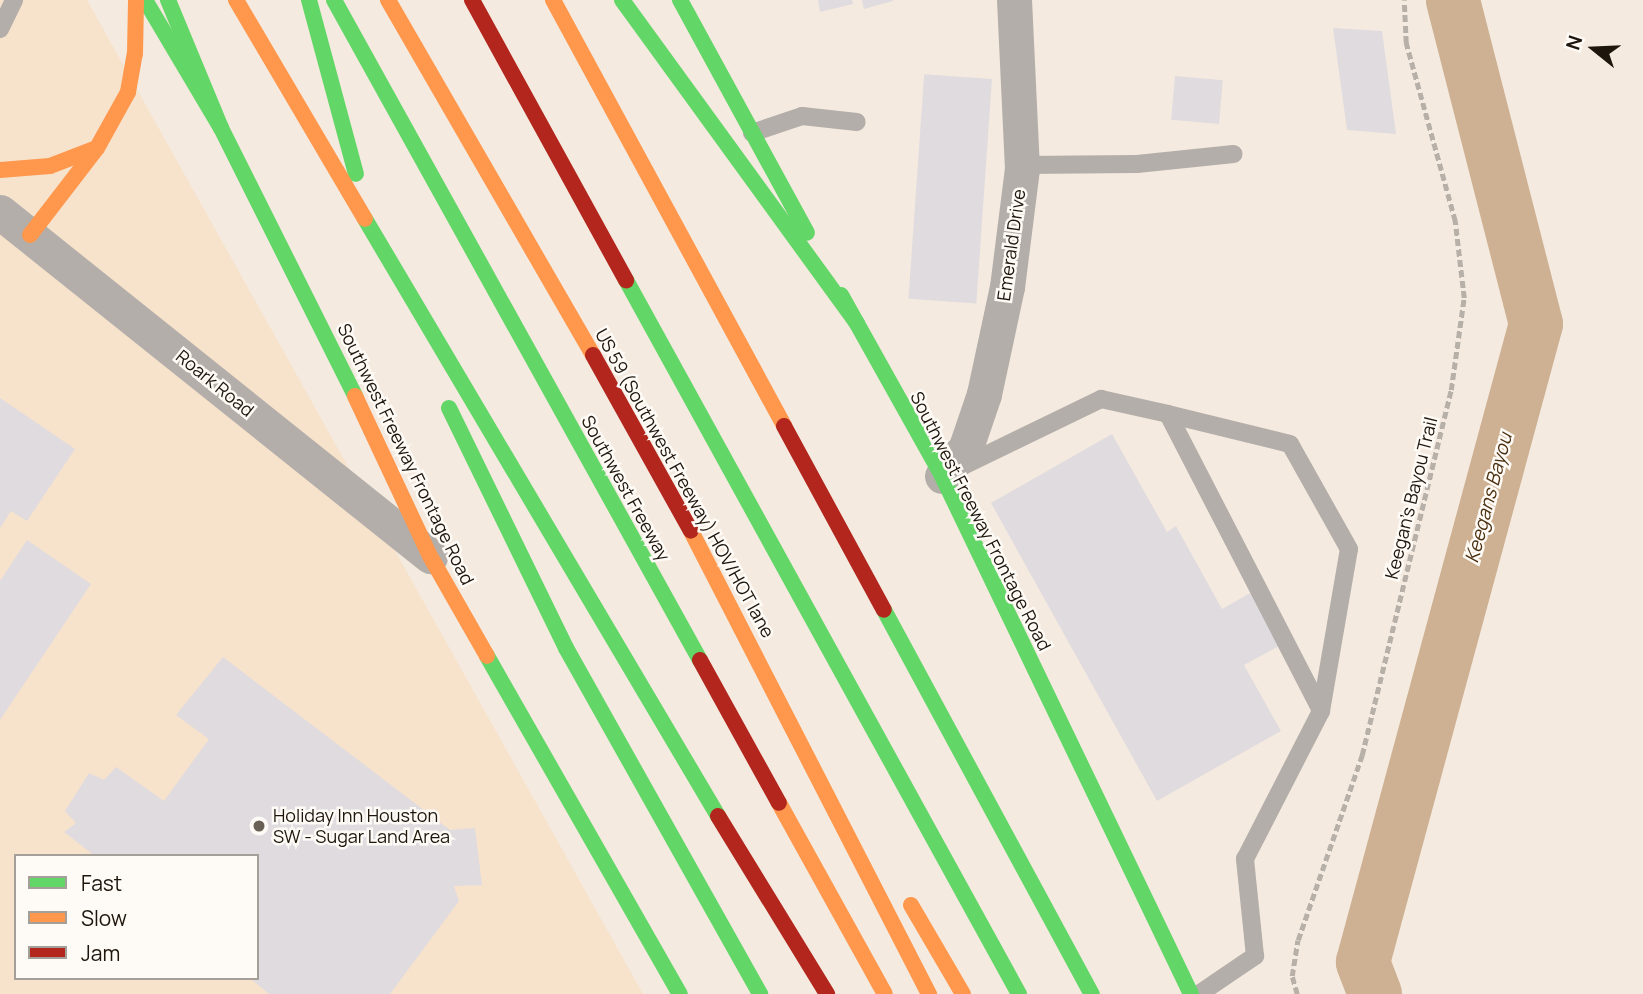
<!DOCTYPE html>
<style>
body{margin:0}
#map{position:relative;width:1643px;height:994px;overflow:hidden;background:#f4eadf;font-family:Manrope,sans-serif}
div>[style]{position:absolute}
.built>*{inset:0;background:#f7e2cc}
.river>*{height:54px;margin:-27px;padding:0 27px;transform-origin:27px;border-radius:27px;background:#ceb193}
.building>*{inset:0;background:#e0dbdf;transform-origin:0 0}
.path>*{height:4.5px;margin-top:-2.25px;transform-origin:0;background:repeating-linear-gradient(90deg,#b6b0a9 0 7px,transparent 0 10.5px)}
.lane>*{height:18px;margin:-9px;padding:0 9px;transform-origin:9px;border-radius:9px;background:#b3aea9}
.street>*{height:35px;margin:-17.5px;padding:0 17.5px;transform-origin:17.5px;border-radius:17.5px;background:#b3aea9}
.fast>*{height:16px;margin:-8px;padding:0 8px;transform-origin:8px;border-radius:8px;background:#63d668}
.slow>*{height:16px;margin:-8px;padding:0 8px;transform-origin:8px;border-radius:8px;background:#ff974d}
.jam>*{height:16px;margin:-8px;padding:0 8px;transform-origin:8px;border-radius:8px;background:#b3261e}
.dots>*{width:19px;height:19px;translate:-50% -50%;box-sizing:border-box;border:4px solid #fefaf5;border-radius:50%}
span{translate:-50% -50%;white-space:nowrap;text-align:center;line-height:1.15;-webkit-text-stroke:5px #fefaf5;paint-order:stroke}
.street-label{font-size:18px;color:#1e160d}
.poi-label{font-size:18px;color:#1e160d}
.left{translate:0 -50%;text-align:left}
.water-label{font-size:19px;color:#4b3111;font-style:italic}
.legend{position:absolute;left:14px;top:854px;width:245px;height:126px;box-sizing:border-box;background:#fefaf5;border:2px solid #a49f98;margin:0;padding:9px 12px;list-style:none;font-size:21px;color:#1e160d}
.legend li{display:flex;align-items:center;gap:14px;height:35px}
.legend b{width:35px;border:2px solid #a49f98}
.north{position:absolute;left:1559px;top:14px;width:70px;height:70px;-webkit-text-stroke:5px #fefaf5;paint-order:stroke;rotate:288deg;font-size:19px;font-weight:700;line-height:28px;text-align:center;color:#1e160d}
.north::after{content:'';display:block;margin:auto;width:24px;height:32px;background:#1e160d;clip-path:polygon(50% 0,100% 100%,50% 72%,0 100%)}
</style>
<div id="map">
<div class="built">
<i style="clip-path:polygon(evenodd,0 0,87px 0,643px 994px,0 994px,0 0,16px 856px,257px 856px,257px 978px,16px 978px,16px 856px)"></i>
</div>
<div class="river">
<i style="left:1375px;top:994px;width:34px;rotate:-111deg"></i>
<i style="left:1363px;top:962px;width:661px;rotate:-74.83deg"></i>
<i style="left:1536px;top:324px;width:334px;rotate:-104.4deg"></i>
</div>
<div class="building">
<i style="clip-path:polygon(818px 0,852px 0,853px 4px,820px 12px)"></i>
<i style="clip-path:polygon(862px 0,893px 0,893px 1px,864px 9px)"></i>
<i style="clip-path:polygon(1333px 28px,1382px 31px,1396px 134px,1347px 130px)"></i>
<i style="left:1175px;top:76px;width:48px;height:44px;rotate:5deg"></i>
<i style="left:992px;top:79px;width:225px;height:68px;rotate:94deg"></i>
<i style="clip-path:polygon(0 398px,75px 449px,27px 521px,11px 511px,0 528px)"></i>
<i style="clip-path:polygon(1112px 434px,1167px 532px,1176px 526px,1222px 609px,1252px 592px,1281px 645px,1244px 665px,1281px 731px,1157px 801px,991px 503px)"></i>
<i style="clip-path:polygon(27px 540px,91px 584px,0 720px,0 581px)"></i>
<i style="clip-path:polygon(223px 657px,450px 830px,475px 828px,482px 885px,454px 886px,459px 901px,390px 994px,269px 994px,250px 978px,257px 978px,257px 856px,95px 856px,64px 832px,76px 823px,65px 811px,89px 773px,104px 780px,116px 767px,164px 801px,209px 739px,176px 715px)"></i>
</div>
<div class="path">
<i style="left:1297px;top:994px;width:19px;rotate:-106deg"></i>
<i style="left:1292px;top:976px;width:36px;rotate:-81deg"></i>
<i style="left:1298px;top:940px;width:196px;rotate:-70.9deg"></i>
<i style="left:1362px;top:755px;width:376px;rotate:-76.3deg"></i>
<i style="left:1451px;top:390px;width:93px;rotate:-82deg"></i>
<i style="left:1464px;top:298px;width:78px;rotate:-96.7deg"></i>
<i style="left:1455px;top:221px;width:185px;rotate:-105.4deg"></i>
<i style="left:1406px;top:43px;width:43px;rotate:-92.7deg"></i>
</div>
<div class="lane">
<i style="left:0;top:29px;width:32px;rotate:-64deg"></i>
<i style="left:752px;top:133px;width:53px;rotate:-18.8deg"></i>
<i style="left:802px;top:116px;width:55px;rotate:6.2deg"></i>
<i style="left:1022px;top:165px;width:115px;rotate:-0.5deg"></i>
<i style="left:1137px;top:164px;width:97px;rotate:-5.9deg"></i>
<i style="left:961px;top:467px;width:156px;rotate:-25.9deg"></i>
<i style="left:1101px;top:399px;width:69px;rotate:12.6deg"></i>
<i style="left:1199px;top:994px;width:68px;rotate:-34.2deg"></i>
<i style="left:1255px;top:956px;width:98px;rotate:-95.9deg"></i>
<i style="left:1245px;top:859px;width:166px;rotate:-62.8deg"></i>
<i style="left:1321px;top:711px;width:164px;rotate:-80.2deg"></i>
<i style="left:1349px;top:549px;width:120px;rotate:-119.3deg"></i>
<i style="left:1290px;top:444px;width:126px;rotate:-166.2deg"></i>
<i style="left:1168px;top:414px;width:334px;rotate:62.7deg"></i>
</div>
<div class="street">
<i style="left:0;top:212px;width:551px;rotate:38.66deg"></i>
<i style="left:942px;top:476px;width:38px;rotate:-50deg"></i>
<i style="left:966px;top:447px;width:56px;rotate:-71.2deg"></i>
<i style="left:984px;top:394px;width:109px;rotate:-77.9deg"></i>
<i style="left:1007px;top:287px;width:119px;rotate:-82.8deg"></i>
<i style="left:1022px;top:169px;width:169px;rotate:-92.7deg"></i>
</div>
<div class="fast">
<i style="left:145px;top:0;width:149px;rotate:59.3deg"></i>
<i style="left:221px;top:128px;width:300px;rotate:63.4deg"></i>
<i style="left:168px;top:0;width:139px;rotate:67.5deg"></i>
<i style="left:309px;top:0;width:180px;rotate:74.9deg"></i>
<i style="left:334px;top:0;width:755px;rotate:60.99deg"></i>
<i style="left:622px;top:0;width:400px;rotate:54deg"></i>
<i style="left:680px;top:0;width:265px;rotate:61.4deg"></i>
<i style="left:365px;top:219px;width:694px;rotate:59.4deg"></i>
<i style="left:626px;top:280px;width:815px;rotate:61.17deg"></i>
<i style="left:841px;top:295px;width:207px;rotate:60.8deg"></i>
<i style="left:942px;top:476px;width:575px;rotate:64.33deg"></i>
<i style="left:449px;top:408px;width:267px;rotate:64deg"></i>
<i style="left:566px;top:648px;width:397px;rotate:60.7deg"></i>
<i style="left:884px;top:610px;width:437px;rotate:61.6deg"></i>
<i style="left:487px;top:656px;width:389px;rotate:60.3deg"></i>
</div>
<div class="slow">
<i style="left:236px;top:0;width:254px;rotate:59.5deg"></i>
<i style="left:388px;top:0;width:410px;rotate:60deg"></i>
<i style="left:553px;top:0;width:485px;rotate:61.5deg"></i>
<i style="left:0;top:170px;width:50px;rotate:-4.6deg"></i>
<i style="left:50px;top:166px;width:50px;rotate:-21deg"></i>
<i style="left:97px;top:148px;width:64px;rotate:-61deg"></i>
<i style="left:128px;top:92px;width:39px;rotate:-80deg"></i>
<i style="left:135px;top:54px;width:54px;rotate:-88.9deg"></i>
<i style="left:30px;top:235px;width:110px;rotate:-52.4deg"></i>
<i style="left:355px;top:396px;width:177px;rotate:64.9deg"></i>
<i style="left:430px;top:556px;width:115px;rotate:60.3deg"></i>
<i style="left:691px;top:531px;width:521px;rotate:62.8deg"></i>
<i style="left:779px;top:803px;width:218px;rotate:61deg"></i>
<i style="left:911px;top:905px;width:103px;rotate:59.7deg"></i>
</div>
<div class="jam">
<i style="left:472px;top:0;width:320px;rotate:61.2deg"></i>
<i style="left:593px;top:355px;width:201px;rotate:60.9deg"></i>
<i style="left:784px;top:426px;width:209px;rotate:61.5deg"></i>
<i style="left:700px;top:660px;width:163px;rotate:61.1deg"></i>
<i style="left:718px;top:816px;width:209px;rotate:58.5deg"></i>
</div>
<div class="dots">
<i style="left:259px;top:826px;background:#696056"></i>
</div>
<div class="street-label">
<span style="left:1011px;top:245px;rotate:-82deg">Emerald Drive</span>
<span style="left:215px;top:383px;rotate:39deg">Roark Road</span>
<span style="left:406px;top:454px;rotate:64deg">Southwest Freeway Frontage Road</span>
<span style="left:685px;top:483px;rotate:61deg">US 59 (Southwest Freeway) HOV/HOT lane</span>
<span style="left:626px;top:488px;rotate:61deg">Southwest Freeway</span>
<span style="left:1411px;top:498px;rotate:-76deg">Keegan's Bayou Trail</span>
<span style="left:981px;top:521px;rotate:63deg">Southwest Freeway Frontage Road</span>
</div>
<div class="poi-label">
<span class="left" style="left:273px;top:826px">Holiday Inn Houston<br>SW - Sugar Land Area</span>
</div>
<div class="water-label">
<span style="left:1489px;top:498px;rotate:-75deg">Keegans Bayou</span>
</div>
<ul class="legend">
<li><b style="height:9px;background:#63d668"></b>Fast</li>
<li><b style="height:9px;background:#ff974d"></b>Slow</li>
<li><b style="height:9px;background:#b3261e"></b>Jam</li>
</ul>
<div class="north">N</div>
</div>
